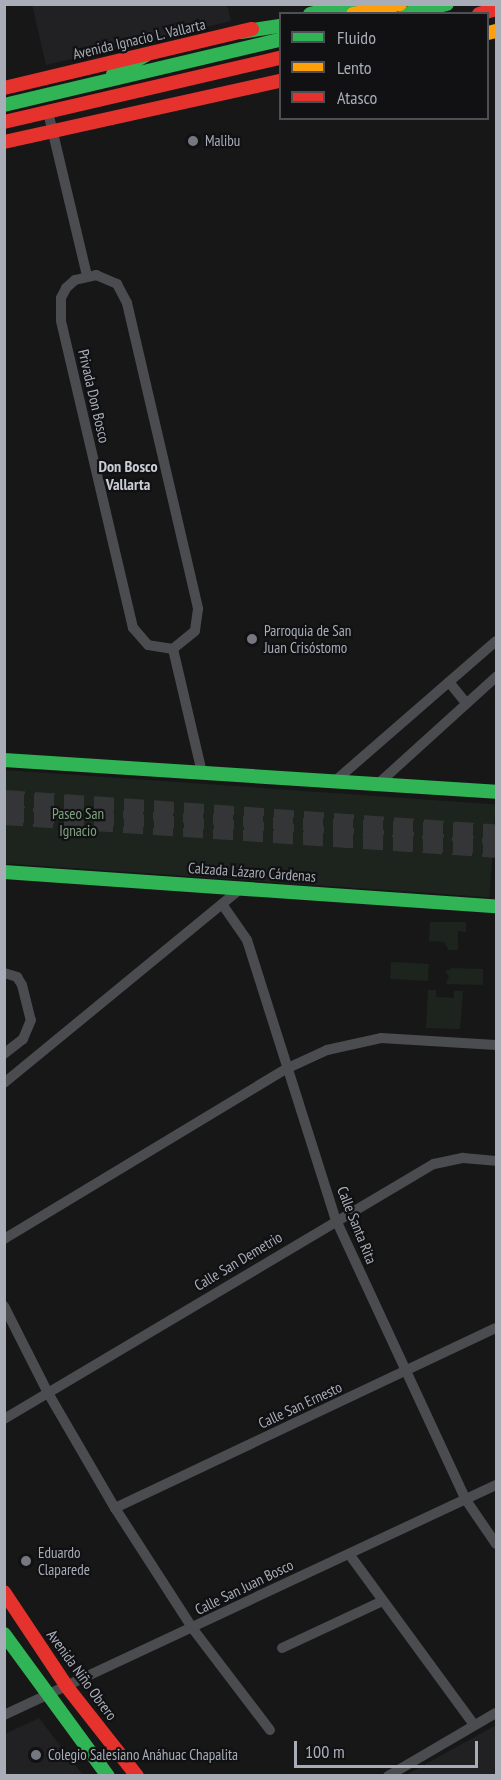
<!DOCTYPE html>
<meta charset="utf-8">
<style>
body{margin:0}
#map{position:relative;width:501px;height:1780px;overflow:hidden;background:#171717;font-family:"PT Sans Narrow",sans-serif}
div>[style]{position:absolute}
.built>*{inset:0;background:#212123}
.green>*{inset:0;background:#1d241e;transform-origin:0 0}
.highway-tunnel>*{height:20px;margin-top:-10px;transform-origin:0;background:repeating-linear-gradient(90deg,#343537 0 20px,transparent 0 30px)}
.street>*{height:10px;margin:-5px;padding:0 5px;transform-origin:5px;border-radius:5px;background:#4b4c50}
.fast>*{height:14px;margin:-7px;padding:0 7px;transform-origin:7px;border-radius:7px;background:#30b455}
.slow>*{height:14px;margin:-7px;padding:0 7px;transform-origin:7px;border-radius:7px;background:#ff9f0a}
.jam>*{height:14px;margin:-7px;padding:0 7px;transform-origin:7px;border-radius:7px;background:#e5322d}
.dots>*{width:16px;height:16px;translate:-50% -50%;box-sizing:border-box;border:3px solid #111113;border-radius:50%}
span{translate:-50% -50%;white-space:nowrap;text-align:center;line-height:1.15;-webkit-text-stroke:4.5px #111113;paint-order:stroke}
.street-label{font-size:15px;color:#a8adb8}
.poi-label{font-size:15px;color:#a8adb8}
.left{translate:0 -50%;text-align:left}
.park-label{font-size:15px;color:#7fa381}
.neighbourhood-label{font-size:16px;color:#c9ccd4;font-weight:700}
.frame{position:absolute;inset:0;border:6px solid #a8adb8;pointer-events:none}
.legend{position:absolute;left:279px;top:12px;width:210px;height:108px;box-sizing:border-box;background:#111113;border:2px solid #4d4f55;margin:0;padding:8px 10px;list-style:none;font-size:18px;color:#a8adb8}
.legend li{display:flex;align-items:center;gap:12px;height:30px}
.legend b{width:30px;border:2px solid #4d4f55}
.scale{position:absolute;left:294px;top:1741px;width:184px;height:27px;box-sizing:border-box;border:3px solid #a8adb8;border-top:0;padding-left:8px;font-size:18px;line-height:21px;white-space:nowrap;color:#a8adb8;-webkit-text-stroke:4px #111113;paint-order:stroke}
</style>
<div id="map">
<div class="built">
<i style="clip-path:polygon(32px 5px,227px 5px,231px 21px,46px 65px)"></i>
<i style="clip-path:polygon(39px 1718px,83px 1775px,5px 1775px,5px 1734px)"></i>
<i style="clip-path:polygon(496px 1725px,496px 1775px,406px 1775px)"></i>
</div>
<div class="green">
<i style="left:4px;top:770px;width:493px;height:93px;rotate:4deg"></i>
<i style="clip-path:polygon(430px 922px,466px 922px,466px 932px,458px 931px,458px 950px,449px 950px,444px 942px,429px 941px)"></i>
<i style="left:391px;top:962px;width:38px;height:17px;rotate:3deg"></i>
<i style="clip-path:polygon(452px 968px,483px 969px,483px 985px,446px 984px,449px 976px,445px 972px)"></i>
<i style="clip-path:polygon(428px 990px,436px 990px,436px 997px,454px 998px,454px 991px,463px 991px,460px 1029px,426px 1028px)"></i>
</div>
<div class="highway-tunnel">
<i style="left:4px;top:800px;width:493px;rotate:4deg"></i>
<i style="left:4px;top:815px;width:493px;rotate:3.8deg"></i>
</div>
<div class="street">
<i style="left:48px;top:112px;width:169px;rotate:76.6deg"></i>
<i style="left:96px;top:275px;width:23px;rotate:23deg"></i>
<i style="left:117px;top:284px;width:21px;rotate:62deg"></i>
<i style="left:127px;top:303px;width:314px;rotate:76.9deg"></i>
<i style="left:198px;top:609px;width:22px;rotate:98deg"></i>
<i style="left:195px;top:631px;width:28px;rotate:141deg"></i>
<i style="left:173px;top:649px;width:25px;rotate:-171deg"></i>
<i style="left:148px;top:645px;width:23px;rotate:-131deg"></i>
<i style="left:133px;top:628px;width:316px;rotate:-103.2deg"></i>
<i style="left:61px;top:320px;width:22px;rotate:-90deg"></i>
<i style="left:61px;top:298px;width:11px;rotate:-63deg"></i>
<i style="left:66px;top:288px;width:12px;rotate:-42deg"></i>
<i style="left:75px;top:280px;width:22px;rotate:-13deg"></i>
<i style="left:173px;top:649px;width:127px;rotate:76.8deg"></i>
<i style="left:449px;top:682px;width:26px;rotate:51deg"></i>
<i style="left:335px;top:781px;width:213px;rotate:-41deg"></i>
<i style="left:379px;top:783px;width:158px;rotate:-42.2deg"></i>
<i style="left:222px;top:904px;width:44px;rotate:55.2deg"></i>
<i style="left:247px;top:940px;width:294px;rotate:72.4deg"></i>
<i style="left:336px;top:1220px;width:309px;rotate:65.1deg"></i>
<i style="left:466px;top:1500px;width:53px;rotate:55.7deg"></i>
<i style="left:4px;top:973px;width:14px;rotate:17deg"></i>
<i style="left:17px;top:977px;width:9px;rotate:58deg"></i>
<i style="left:22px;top:985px;width:36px;rotate:76deg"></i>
<i style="left:31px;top:1020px;width:21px;rotate:113deg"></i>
<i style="left:23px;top:1039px;width:24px;rotate:142deg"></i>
<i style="left:4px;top:1083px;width:307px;rotate:-39.4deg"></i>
<i style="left:4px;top:1239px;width:332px;rotate:-31.1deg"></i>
<i style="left:288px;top:1068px;width:43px;rotate:-24.8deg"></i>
<i style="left:327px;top:1050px;width:55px;rotate:-12.5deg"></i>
<i style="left:381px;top:1038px;width:115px;rotate:3.5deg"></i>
<i style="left:4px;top:1306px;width:97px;rotate:63.2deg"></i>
<i style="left:48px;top:1393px;width:133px;rotate:59.8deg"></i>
<i style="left:115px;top:1508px;width:144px;rotate:57.2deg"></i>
<i style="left:193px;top:1629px;width:127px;rotate:52.7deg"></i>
<i style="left:4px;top:1419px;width:500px;rotate:-30.7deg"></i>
<i style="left:434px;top:1164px;width:30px;rotate:-12deg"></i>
<i style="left:463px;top:1158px;width:33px;rotate:5deg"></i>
<i style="left:115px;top:1508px;width:421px;rotate:-25.3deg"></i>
<i style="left:349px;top:1554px;width:212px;rotate:53.8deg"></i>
<i style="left:282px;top:1648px;width:111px;rotate:-25deg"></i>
<i style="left:4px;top:1715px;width:543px;rotate:-25.06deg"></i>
<i style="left:388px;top:1776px;width:125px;rotate:-30.3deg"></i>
</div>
<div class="fast">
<i style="left:310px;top:14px;width:41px;rotate:-14deg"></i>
<i style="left:405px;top:14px;width:43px;rotate:-13.4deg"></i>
<i style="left:241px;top:32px;width:39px;rotate:-9deg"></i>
<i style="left:113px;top:74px;width:38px;rotate:-30deg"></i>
<i style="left:4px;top:105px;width:284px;rotate:-13.3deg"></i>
<i style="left:4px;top:760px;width:493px;rotate:3.7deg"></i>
<i style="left:4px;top:872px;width:493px;rotate:4deg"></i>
<i style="left:4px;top:1634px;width:176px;rotate:53.8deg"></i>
</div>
<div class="slow">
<i style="left:353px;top:14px;width:48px;rotate:-12deg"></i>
<i style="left:488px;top:33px;width:8px;rotate:-14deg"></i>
</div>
<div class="jam">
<i style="left:479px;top:14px;width:18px;rotate:-16deg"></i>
<i style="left:4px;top:88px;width:255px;rotate:-13.4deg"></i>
<i style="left:4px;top:122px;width:283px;rotate:-13.1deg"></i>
<i style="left:4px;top:142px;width:283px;rotate:-12.5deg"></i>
<i style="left:4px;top:1592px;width:114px;rotate:56.4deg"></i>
<i style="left:67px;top:1687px;width:113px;rotate:51.8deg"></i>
</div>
<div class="dots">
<i style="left:193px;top:141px;background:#757880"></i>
<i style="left:252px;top:639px;background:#757880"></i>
<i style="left:26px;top:1561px;background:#757880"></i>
<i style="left:36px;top:1755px;background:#757880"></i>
</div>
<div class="street-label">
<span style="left:139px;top:39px;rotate:-13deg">Avenida Ignacio L. Vallarta</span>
<span style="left:94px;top:396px;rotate:77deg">Privada Don Bosco</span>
<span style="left:252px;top:872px;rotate:4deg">Calzada Lázaro Cárdenas</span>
<span style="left:357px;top:1225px;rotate:68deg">Calle Santa Rita</span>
<span style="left:238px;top:1261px;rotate:-31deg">Calle San Demetrio</span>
<span style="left:300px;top:1405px;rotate:-25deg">Calle San Ernesto</span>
<span style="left:244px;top:1587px;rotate:-26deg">Calle San Juan Bosco</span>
<span style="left:82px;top:1675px;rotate:54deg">Avenida Niño Obrero</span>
</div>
<div class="poi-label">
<span class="left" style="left:205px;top:141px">Malibu</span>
<span class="left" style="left:264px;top:639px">Parroquia de San<br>Juan Crisóstomo</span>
<span class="left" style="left:38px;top:1561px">Eduardo<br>Claparede</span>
<span class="left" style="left:48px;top:1755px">Colegio Salesiano Anáhuac Chapalita</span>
</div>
<div class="park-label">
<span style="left:78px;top:822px">Paseo San<br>Ignacio</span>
</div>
<div class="neighbourhood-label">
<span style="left:128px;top:475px">Don Bosco<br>Vallarta</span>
</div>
<div class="frame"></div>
<ul class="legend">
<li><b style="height:8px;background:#30b455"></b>Fluido</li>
<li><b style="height:8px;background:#ff9f0a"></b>Lento</li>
<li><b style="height:8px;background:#e5322d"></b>Atasco</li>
</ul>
<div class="scale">100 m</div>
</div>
